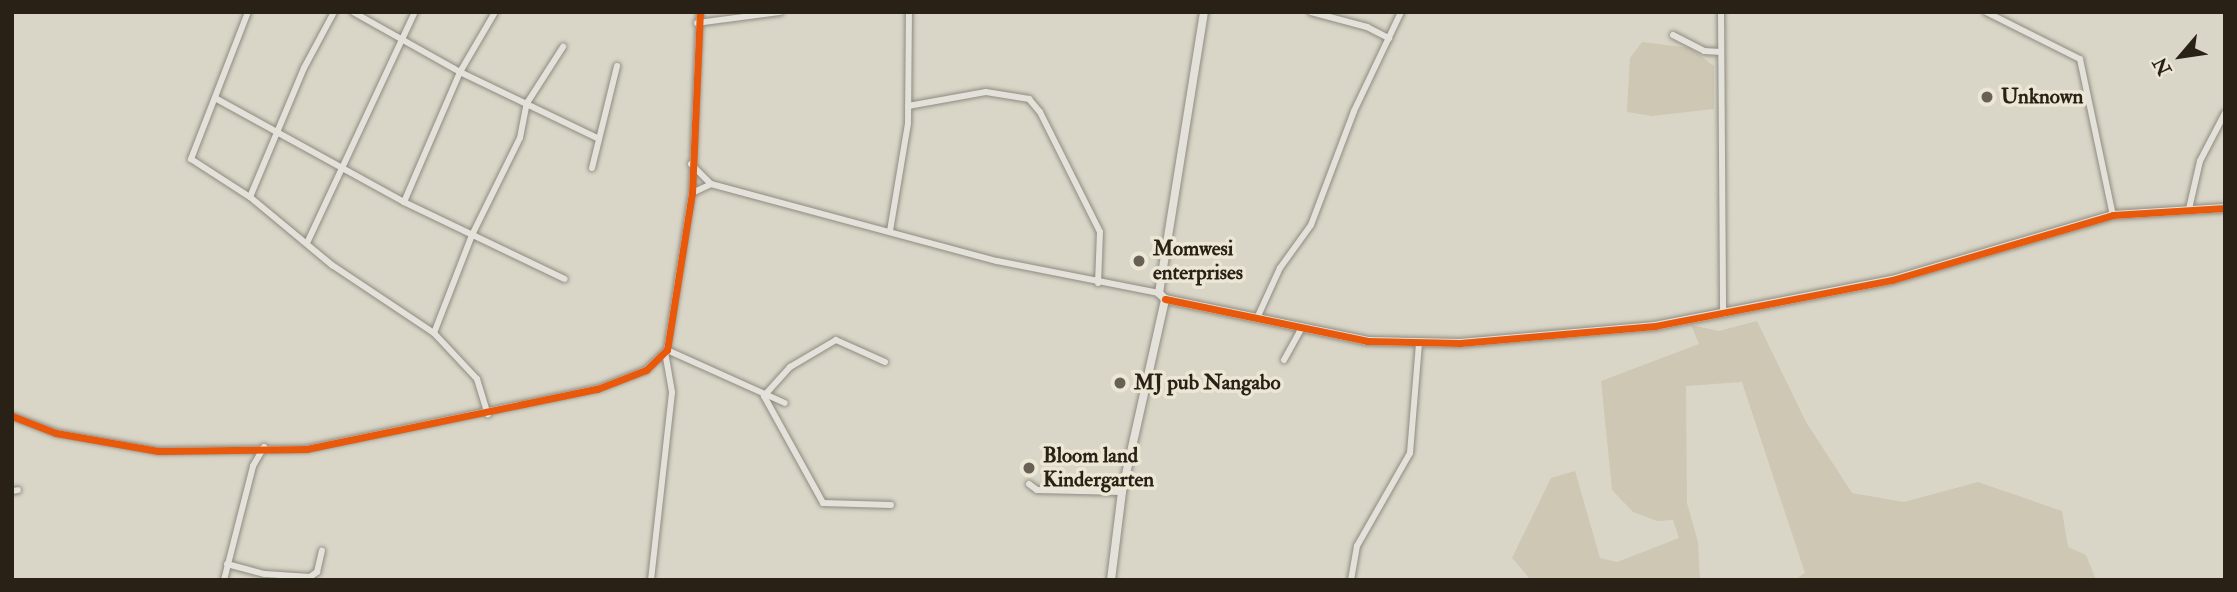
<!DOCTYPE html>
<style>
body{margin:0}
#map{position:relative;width:2237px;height:592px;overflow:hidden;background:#dad6c7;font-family:"IM FELL Double Pica",serif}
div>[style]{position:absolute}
.green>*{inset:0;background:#cdc7b3}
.roads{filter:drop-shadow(0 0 2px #8e8b81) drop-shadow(0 0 2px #8e8b81)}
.minor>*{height:6px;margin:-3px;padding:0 3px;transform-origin:3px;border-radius:3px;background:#e3e1d9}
.tertiary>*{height:8px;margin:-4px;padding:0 4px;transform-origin:4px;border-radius:4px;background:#e3e1d9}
.cycleway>*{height:7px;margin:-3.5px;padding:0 3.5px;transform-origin:3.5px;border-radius:3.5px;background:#e8590c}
.dots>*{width:19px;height:19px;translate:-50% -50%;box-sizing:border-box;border:4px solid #ece7d5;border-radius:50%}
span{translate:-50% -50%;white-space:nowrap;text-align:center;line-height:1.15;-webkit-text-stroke:7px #ece7d5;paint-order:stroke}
.poi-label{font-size:21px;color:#2a2116;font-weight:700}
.left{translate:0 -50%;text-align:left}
.frame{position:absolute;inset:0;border:14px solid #2a2116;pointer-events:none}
.north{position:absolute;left:2146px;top:21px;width:70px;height:70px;-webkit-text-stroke:5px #ece7d5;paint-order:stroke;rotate:241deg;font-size:19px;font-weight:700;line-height:28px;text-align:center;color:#2a2116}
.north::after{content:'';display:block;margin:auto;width:24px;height:32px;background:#2a2116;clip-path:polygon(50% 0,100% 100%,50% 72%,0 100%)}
</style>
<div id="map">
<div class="green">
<i style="clip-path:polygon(1642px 42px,1690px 48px,1714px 66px,1714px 109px,1652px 116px,1627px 112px,1630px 58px)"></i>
<i style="clip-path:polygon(1757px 321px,1806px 422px,1852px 493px,1904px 502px,1978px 482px,2062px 511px,2068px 547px,2086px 555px,2096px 580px,1794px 580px,1805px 573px,1742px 382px,1686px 386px,1687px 503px,1698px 542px,1700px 580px,1531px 580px,1512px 558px,1551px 478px,1575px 471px,1600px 558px,1617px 562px,1679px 538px,1673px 520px,1657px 521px,1633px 512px,1612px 490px,1601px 381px,1699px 344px,1691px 325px,1719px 331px)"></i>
</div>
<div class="roads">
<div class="minor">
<i style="left:248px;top:12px;width:158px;rotate:111.2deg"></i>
<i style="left:191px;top:159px;width:70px;rotate:32.8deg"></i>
<i style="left:250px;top:197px;width:107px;rotate:39.7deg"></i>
<i style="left:332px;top:265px;width:123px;rotate:33.7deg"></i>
<i style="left:434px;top:333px;width:63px;rotate:46.9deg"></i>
<i style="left:477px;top:379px;width:37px;rotate:73deg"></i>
<i style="left:353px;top:12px;width:123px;rotate:29.3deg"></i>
<i style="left:460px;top:72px;width:154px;rotate:25.7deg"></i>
<i style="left:1311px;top:12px;width:58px;rotate:15deg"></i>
<i style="left:1367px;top:27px;width:25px;rotate:27deg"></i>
<i style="left:1721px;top:12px;width:302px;rotate:89.6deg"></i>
<i style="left:1986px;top:12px;width:105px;rotate:26.6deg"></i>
<i style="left:2080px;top:59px;width:159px;rotate:78.1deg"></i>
<i style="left:697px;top:23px;width:84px;rotate:-7.5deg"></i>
<i style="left:1673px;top:35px;width:35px;rotate:27deg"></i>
<i style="left:1704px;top:51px;width:17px;rotate:3deg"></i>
<i style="left:215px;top:98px;width:216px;rotate:28.8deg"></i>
<i style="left:404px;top:202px;width:178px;rotate:25.6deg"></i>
<i style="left:908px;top:106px;width:79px;rotate:-10.2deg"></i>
<i style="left:986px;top:92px;width:44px;rotate:9.2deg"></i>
<i style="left:1029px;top:99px;width:17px;rotate:50deg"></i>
<i style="left:1040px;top:112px;width:134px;rotate:63.4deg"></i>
<i style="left:1100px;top:232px;width:51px;rotate:92.2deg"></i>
<i style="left:691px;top:164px;width:28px;rotate:45deg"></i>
<i style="left:711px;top:184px;width:296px;rotate:15.1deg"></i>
<i style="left:997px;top:261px;width:165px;rotate:11.2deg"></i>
<i style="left:592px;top:168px;width:105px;rotate:-76.2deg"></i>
<i style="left:692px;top:193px;width:21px;rotate:-25deg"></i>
<i style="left:250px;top:197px;width:140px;rotate:-67.3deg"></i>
<i style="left:304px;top:68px;width:64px;rotate:-61.8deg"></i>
<i style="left:404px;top:202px;width:142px;rotate:-66.7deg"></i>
<i style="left:460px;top:72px;width:69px;rotate:-59.7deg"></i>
<i style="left:2189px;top:209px;width:49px;rotate:-77.1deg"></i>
<i style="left:2200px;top:161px;width:54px;rotate:-62.5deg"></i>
<i style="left:890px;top:231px;width:109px;rotate:-80.5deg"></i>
<i style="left:908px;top:123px;width:111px;rotate:-89.5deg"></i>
<i style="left:308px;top:241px;width:253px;rotate:-65deg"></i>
<i style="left:1258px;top:316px;width:53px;rotate:-65.4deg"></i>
<i style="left:1280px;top:268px;width:53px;rotate:-54.2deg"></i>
<i style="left:1311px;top:225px;width:122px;rotate:-69.3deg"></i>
<i style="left:1354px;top:111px;width:110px;rotate:-64.6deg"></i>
<i style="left:434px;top:333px;width:105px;rotate:-68.8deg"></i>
<i style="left:472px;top:235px;width:108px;rotate:-63.7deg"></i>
<i style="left:520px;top:138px;width:36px;rotate:-79deg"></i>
<i style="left:527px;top:103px;width:67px;rotate:-57.3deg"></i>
<i style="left:667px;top:350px;width:129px;rotate:24.2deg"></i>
<i style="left:1284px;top:360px;width:38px;rotate:-61deg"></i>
<i style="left:885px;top:362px;width:54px;rotate:-155.8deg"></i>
<i style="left:836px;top:340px;width:53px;rotate:149.6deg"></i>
<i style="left:790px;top:367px;width:39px;rotate:132deg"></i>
<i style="left:764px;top:396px;width:122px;rotate:61.1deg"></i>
<i style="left:823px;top:503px;width:68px;rotate:1.7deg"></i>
<i style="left:12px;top:416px;width:47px;rotate:21.1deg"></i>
<i style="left:56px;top:433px;width:104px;rotate:10deg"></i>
<i style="left:158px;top:451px;width:148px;rotate:-0.8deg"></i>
<i style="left:306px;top:449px;width:297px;rotate:-11.7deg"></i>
<i style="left:597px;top:389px;width:53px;rotate:-21.2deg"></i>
<i style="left:646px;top:370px;width:29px;rotate:-44deg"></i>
<i style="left:667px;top:350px;width:159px;rotate:-81deg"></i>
<i style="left:692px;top:193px;width:181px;rotate:-87.5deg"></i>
<i style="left:1029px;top:484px;width:10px;rotate:37deg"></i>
<i style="left:1037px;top:490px;width:85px;rotate:1.3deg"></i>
<i style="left:12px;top:491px;width:6px;rotate:-9deg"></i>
<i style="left:227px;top:564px;width:39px;rotate:15deg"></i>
<i style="left:265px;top:574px;width:45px;rotate:3.8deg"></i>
<i style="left:310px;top:577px;width:9px;rotate:-36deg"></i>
<i style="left:317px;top:572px;width:22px;rotate:-77deg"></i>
<i style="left:224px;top:580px;width:118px;rotate:-75.7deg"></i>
<i style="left:253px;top:466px;width:22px;rotate:-60deg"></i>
<i style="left:651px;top:580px;width:189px;rotate:-83.6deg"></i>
<i style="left:672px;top:392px;width:41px;rotate:-99.9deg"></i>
<i style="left:1351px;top:580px;width:35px;rotate:-80deg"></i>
<i style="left:1357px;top:546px;width:107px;rotate:-60.3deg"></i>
<i style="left:1410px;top:453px;width:109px;rotate:-85.3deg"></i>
</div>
<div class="tertiary">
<i style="left:1165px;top:299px;width:206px;rotate:11.7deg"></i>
<i style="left:1367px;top:341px;width:93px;rotate:1.2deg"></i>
<i style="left:1460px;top:343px;width:196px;rotate:-5deg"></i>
<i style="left:1655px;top:326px;width:241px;rotate:-11deg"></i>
<i style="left:1892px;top:280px;width:230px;rotate:-16.4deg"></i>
<i style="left:2113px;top:215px;width:112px;rotate:-3.6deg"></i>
<i style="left:1111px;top:580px;width:89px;rotate:-82.9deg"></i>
<i style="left:1122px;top:492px;width:198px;rotate:-77.4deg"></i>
<i style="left:1165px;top:299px;width:8px;rotate:-135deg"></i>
<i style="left:1159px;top:293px;width:285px;rotate:-80.9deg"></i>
</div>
</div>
<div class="cycleway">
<i style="left:1165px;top:299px;width:206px;rotate:11.7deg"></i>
<i style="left:1367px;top:341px;width:93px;rotate:1.2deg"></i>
<i style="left:1460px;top:343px;width:196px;rotate:-5deg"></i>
<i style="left:1655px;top:326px;width:241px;rotate:-11deg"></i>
<i style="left:1892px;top:280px;width:230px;rotate:-16.4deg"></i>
<i style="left:2113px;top:215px;width:112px;rotate:-3.6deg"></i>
<i style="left:12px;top:416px;width:47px;rotate:21.1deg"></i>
<i style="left:56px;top:433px;width:104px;rotate:10deg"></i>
<i style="left:158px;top:451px;width:148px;rotate:-0.8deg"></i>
<i style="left:306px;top:449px;width:297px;rotate:-11.7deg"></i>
<i style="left:597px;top:389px;width:53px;rotate:-21.2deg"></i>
<i style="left:646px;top:370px;width:29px;rotate:-44deg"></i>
<i style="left:667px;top:350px;width:159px;rotate:-81deg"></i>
<i style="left:692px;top:193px;width:181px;rotate:-87.5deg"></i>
</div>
<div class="dots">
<i style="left:1987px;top:97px;background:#686054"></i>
<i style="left:1139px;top:261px;background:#686054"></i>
<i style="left:1120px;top:383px;background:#686054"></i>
<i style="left:1029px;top:468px;background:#686054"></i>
</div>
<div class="poi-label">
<span class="left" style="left:2001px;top:97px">Unknown</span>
<span class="left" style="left:1153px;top:261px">Momwesi<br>enterprises</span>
<span class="left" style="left:1134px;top:383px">MJ pub Nangabo</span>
<span class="left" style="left:1043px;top:468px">Bloom land<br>Kindergarten</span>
</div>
<div class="frame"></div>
<div class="north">N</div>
</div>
